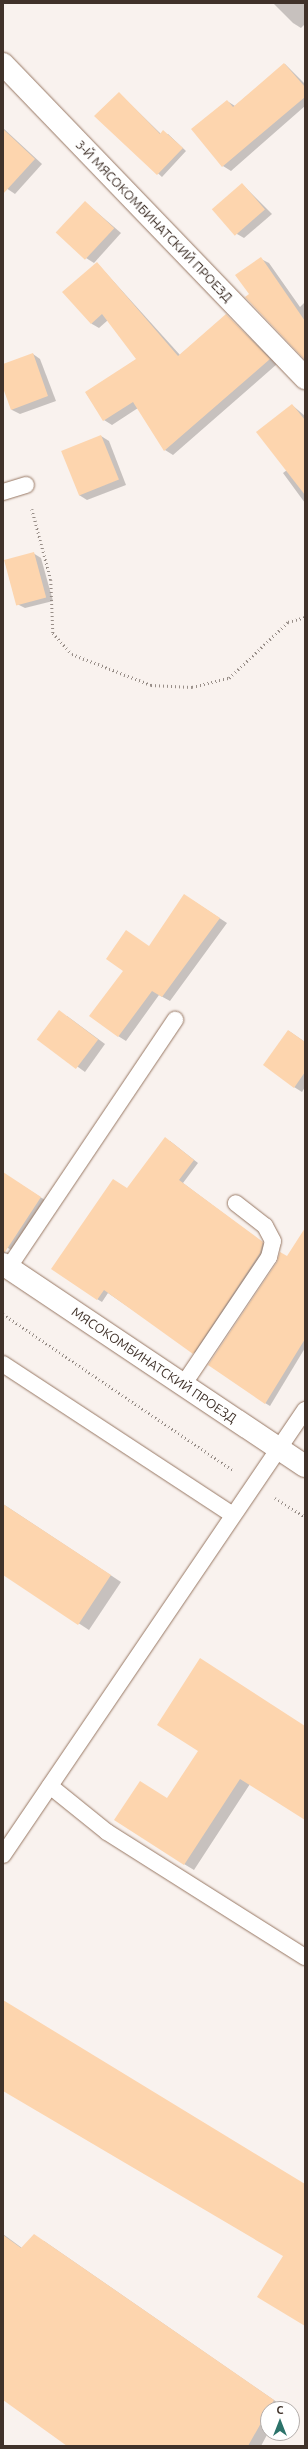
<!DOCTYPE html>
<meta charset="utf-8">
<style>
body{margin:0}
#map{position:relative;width:308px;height:2449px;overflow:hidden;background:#f9f2ee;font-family:Ubuntu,sans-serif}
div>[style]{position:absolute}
.shadow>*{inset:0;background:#0003}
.building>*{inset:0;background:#fdd5ae;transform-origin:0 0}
.path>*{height:2.5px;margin-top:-1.25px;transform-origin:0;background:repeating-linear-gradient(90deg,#988e88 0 1px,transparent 0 4px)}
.roads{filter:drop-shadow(0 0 1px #977763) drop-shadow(0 0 1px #977763)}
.lane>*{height:16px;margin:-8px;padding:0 8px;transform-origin:8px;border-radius:8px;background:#fff}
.street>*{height:22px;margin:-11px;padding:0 11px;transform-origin:11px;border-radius:11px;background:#fff}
span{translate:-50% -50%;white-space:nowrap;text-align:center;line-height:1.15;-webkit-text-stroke:3px #fff;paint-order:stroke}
.street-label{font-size:13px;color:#40322a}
.frame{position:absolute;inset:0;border:4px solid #40322a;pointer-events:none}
.north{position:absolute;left:260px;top:2401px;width:40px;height:40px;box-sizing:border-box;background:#fff;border:1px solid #b3adaa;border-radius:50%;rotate:0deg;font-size:11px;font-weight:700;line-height:16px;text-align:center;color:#40322a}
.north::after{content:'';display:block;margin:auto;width:14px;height:18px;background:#2c736a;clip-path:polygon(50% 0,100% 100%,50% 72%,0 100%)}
</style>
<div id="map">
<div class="shadow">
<i style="clip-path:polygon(273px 3px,305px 3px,305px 24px,301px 28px,293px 23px)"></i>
<i style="clip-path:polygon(285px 64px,305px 84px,305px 106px,231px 171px,223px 166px,227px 101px,235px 106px)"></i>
<i style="clip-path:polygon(119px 93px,161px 134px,168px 134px,186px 151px,162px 177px,95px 116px)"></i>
<i style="clip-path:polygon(3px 128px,42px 164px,15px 194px,3px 186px)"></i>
<i style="clip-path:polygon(242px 184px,272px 214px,244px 238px,237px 234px)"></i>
<i style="clip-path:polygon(85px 202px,121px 233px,94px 263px,86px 258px)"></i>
<i style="clip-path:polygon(261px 259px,269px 263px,300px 307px,305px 302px,305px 357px,250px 294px)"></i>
<i style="clip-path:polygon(97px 263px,180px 355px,226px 315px,277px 364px,173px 455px,165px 450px,138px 408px,112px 425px,104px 420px,86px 393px,137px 359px,108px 320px,99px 328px,92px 324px,64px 293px)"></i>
<i style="clip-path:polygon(33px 354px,40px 359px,56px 401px,20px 414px,12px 410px,3px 385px,3px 365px)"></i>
<i style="clip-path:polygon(292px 405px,305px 416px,305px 503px,283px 473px,287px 470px)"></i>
<i style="clip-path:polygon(101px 436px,109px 441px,126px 485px,87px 500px,79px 495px)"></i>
<i style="clip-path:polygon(33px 553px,41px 558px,53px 601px,25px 608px,17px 604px)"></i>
<i style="clip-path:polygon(192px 900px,227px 923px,170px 1001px,159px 995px,126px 1041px,118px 1036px,149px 947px)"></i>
<i style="clip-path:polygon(67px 1016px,105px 1044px,85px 1072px,39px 1039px)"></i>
<i style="clip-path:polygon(289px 1031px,305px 1042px,305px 1087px,302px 1092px,294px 1087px)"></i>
<i style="clip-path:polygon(170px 1141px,198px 1163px,183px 1183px,267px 1246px,198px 1355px,108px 1293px,102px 1302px,97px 1299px,127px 1189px)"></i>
<i style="clip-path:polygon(17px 1182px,48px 1202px,16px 1253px,3px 1245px,3px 1187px)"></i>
<i style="clip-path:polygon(305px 1252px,305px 1348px,270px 1406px,265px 1403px,287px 1257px)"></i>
<i style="clip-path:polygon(3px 1504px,121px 1582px,89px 1630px,3px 1574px)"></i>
<i style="clip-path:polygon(305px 1726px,305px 1819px,250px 1784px,194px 1870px,184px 1864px,168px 1799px)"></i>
<i style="clip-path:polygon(3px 2234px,22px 2248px,44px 2241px,284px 2407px,268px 2409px,268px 2433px,261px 2446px,69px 2446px,3px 2399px)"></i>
</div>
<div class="building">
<i style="clip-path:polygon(284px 63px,305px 87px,305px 97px,222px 167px,191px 129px,227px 100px,233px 107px)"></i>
<i style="clip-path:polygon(119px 92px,160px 134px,163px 130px,183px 148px,157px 175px,94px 116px)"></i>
<i style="clip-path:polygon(3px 129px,35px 159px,3px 194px)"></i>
<i style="left:242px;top:183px;width:35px;height:40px;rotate:49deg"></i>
<i style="left:85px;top:201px;width:40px;height:43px;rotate:43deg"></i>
<i style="clip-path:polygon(261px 257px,305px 321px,305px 360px,245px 297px,249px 294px,235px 275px)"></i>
<i style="clip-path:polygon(97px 262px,178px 356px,226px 314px,270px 359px,164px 451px,133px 402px,103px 421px,85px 392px,136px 359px,102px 314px,91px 324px,62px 292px)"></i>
<i style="clip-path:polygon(33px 353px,48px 396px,11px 410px,3px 388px,3px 364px)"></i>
<i style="clip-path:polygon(292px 404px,305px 420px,305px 495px,256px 432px)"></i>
<i style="left:101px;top:435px;width:48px;height:43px;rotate:68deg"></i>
<i style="left:34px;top:552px;width:47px;height:31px;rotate:75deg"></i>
<i style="clip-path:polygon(184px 894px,220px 918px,162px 997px,152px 991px,118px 1037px,89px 1016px,123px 971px,106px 959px,126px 930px,149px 946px)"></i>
<i style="left:59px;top:1010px;width:49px;height:37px;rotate:37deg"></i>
<i style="clip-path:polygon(288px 1030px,305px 1042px,305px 1072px,294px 1088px,263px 1065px)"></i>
<i style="clip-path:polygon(165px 1137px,194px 1160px,179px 1180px,263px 1242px,260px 1253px,193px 1354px,104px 1290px,97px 1300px,51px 1269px,113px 1179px,127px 1188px)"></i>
<i style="clip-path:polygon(3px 1172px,41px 1197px,5px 1252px,3px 1252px)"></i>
<i style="clip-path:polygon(305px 1228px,305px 1339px,265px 1404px,208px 1365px,277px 1262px,280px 1252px,287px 1256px)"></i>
<i style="clip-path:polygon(3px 1504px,111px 1575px,78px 1625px,3px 1575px)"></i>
<i style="clip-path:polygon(200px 1658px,305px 1726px,305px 1820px,240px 1779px,184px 1865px,114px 1820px,140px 1781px,167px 1798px,198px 1751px,157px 1725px)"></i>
<i style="clip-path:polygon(3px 2000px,305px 2184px,305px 2326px,257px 2297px,283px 2256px,3px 2091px)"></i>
<i style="clip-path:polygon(34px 2234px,274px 2400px,248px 2446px,67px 2446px,3px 2400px,3px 2235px,21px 2248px)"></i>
</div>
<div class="path">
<i style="left:32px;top:509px;width:73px;rotate:75deg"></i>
<i style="left:51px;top:580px;width:53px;rotate:87.8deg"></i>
<i style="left:53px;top:633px;width:28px;rotate:48deg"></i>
<i style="left:72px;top:654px;width:85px;rotate:21.4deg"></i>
<i style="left:151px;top:685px;width:41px;rotate:2.8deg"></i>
<i style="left:192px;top:687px;width:38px;rotate:-14deg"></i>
<i style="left:229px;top:678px;width:81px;rotate:-43.5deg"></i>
<i style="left:288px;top:622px;width:18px;rotate:-16deg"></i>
<i style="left:3px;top:1314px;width:279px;rotate:34.2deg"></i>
<i style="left:275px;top:1498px;width:36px;rotate:32deg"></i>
</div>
<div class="roads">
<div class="lane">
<i style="left:3px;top:492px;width:24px;rotate:-17deg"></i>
<i style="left:9px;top:1267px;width:298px;rotate:-56.1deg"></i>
<i style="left:3px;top:1364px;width:275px;rotate:33.3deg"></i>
<i style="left:183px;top:1385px;width:154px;rotate:-56.1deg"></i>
<i style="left:269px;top:1257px;width:16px;rotate:-76deg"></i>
<i style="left:273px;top:1241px;width:17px;rotate:-118deg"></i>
<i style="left:265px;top:1226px;width:37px;rotate:-142deg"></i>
<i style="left:50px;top:1786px;width:73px;rotate:38.9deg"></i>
<i style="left:107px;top:1832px;width:234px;rotate:32.3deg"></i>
<i style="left:3px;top:1855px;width:538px;rotate:-55.84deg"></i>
</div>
<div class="street">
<i style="left:3px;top:64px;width:436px;rotate:46.1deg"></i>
<i style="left:3px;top:1264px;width:363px;rotate:33.8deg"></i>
</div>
</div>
<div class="street-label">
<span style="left:154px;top:221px;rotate:46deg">3-Й МЯСОКОМБИНАТСКИЙ ПРОЕЗД</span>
<span style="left:154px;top:1365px;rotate:34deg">МЯСОКОМБИНАТСКИЙ ПРОЕЗД</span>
</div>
<div class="frame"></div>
<div class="north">С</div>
</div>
